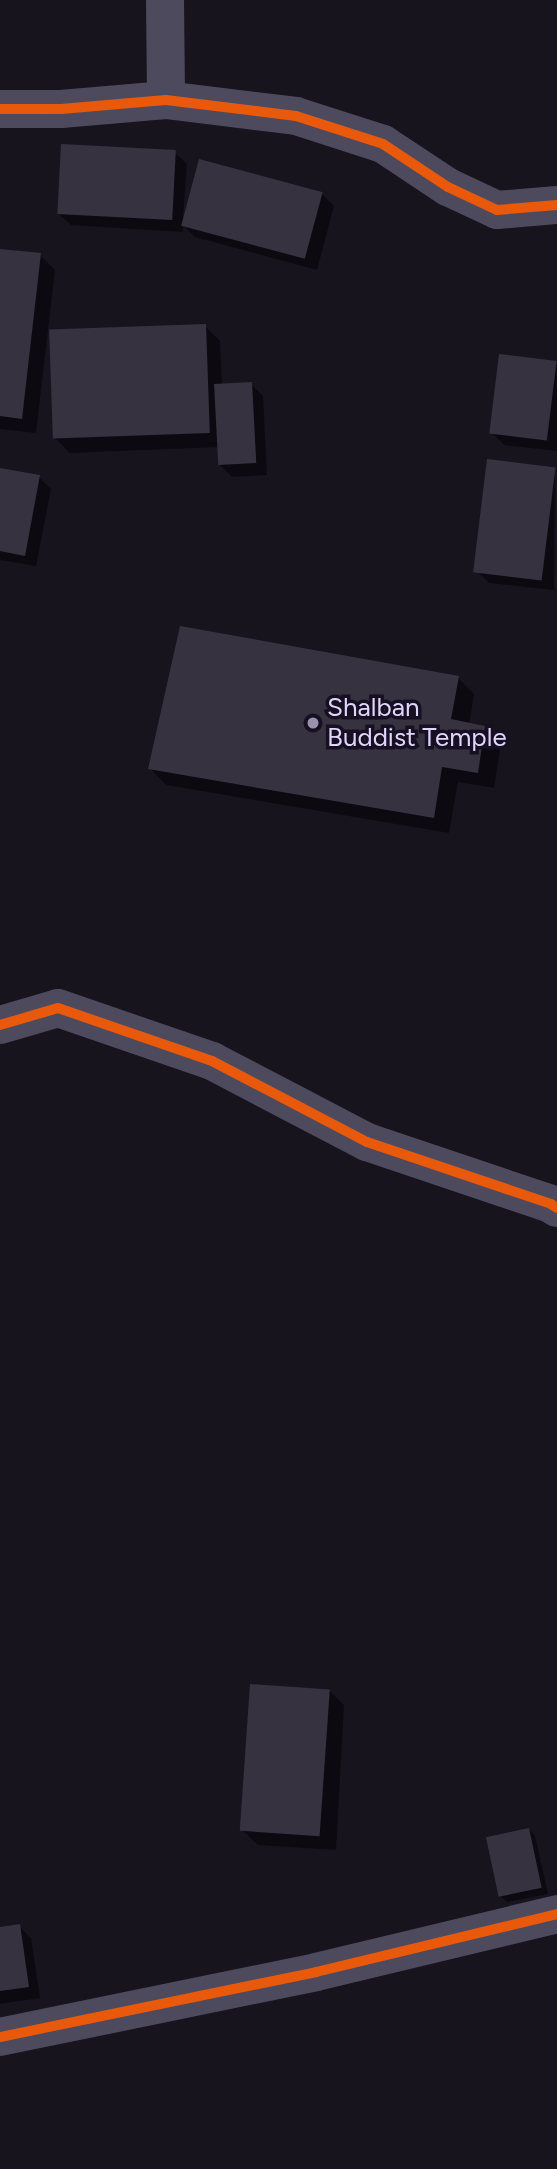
<!DOCTYPE html>
<style>
body{margin:0}
#map{position:relative;width:557px;height:2169px;overflow:hidden;background:#17141e;font-family:Figtree,sans-serif}
div>[style]{position:absolute}
.shadow>*{inset:0;background:#0007}
.building>*{inset:0;background:#373240;transform-origin:0 0}
.street>*{height:38px;margin:-19px;padding:0 19px;transform-origin:19px;border-radius:19px;background:#4d4a5e}
.cycleway>*{height:10px;margin:-5px;padding:0 5px;transform-origin:5px;border-radius:5px;background:#e8590c}
.dots>*{width:19px;height:19px;translate:-50% -50%;box-sizing:border-box;border:4px solid #161022;border-radius:50%}
span{translate:-50% -50%;white-space:nowrap;text-align:center;line-height:1.15;-webkit-text-stroke:7px #161022;paint-order:stroke}
.poi-label{font-size:26px;color:#dfd6fb}
.left{translate:0 -50%;text-align:left}
</style>
<div id="map">
<div class="shadow">
<i style="clip-path:polygon(175px 153px,187px 164px,183px 218px,322px 194px,334px 206px,317px 270px,195px 237px,183px 225px,183px 232px,71px 225px,59px 214px)"></i>
<i style="clip-path:polygon(0 250px,40px 255px,55px 270px,36px 433px,0 429px)"></i>
<i style="clip-path:polygon(205px 326px,220px 341px,222px 386px,251px 384px,263px 396px,267px 475px,232px 477px,220px 465px,219px 447px,70px 453px,55px 438px)"></i>
<i style="clip-path:polygon(501px 356px,557px 363px,557px 451px,504px 445px,492px 433px)"></i>
<i style="clip-path:polygon(555px 469px,554px 590px,489px 583px,477px 571px)"></i>
<i style="clip-path:polygon(0 470px,39px 477px,51px 489px,36px 566px,0 560px)"></i>
<i style="clip-path:polygon(458px 678px,474px 694px,469px 725px,485px 728px,501px 744px,494px 788px,458px 782px,449px 833px,166px 785px,150px 768px)"></i>
<i style="clip-path:polygon(329px 1690px,344px 1705px,336px 1850px,258px 1845px,243px 1831px)"></i>
<i style="clip-path:polygon(529px 1829px,535px 1836px,548px 1894px,507px 1902px,500px 1896px)"></i>
<i style="clip-path:polygon(19px 1926px,31px 1938px,40px 1998px,0 2004px,0 1929px)"></i>
</div>
<div class="building">
<i style="left:61px;top:144px;width:115px;height:70px;rotate:3deg"></i>
<i style="left:199px;top:159px;width:128px;height:69px;rotate:15deg"></i>
<i style="clip-path:polygon(0 249px,41px 253px,22px 419px,0 416px)"></i>
<i style="left:206px;top:324px;width:109px;height:157px;rotate:88deg"></i>
<i style="left:499px;top:354px;width:58px;height:80px;rotate:7deg"></i>
<i style="left:252px;top:382px;width:81px;height:38px;rotate:87deg"></i>
<i style="left:487px;top:459px;width:69px;height:114px;rotate:7deg"></i>
<i style="clip-path:polygon(0 468px,40px 475px,25px 556px,0 551px)"></i>
<i style="clip-path:polygon(180px 626px,459px 676px,451px 719px,485px 726px,478px 773px,442px 767px,434px 818px,148px 769px)"></i>
<i style="left:250px;top:1684px;width:80px;height:147px;rotate:4deg"></i>
<i style="left:529px;top:1828px;width:61px;height:44px;rotate:78deg"></i>
<i style="clip-path:polygon(20px 1924px,29px 1987px,0 1991px,0 1927px)"></i>
</div>
<div class="street">
<i style="left:165px;top:0;width:100px;rotate:89.4deg"></i>
<i style="left:0;top:109px;width:61px"></i>
<i style="left:61px;top:109px;width:105px;rotate:-4.9deg"></i>
<i style="left:166px;top:100px;width:131px;rotate:7deg"></i>
<i style="left:296px;top:116px;width:91px;rotate:17.8deg"></i>
<i style="left:383px;top:144px;width:78px;rotate:33.5deg"></i>
<i style="left:448px;top:187px;width:54px;rotate:25.1deg"></i>
<i style="left:497px;top:210px;width:60px;rotate:-4.8deg"></i>
<i style="left:0;top:1025px;width:60px;rotate:-16.3deg"></i>
<i style="left:58px;top:1008px;width:163px;rotate:19deg"></i>
<i style="left:212px;top:1061px;width:175px;rotate:27.6deg"></i>
<i style="left:367px;top:1142px;width:194px;rotate:18.6deg"></i>
<i style="left:551px;top:1204px;width:7px;rotate:34deg"></i>
<i style="left:0;top:2037px;width:323px;rotate:-11.6deg"></i>
<i style="left:316px;top:1972px;width:248px;rotate:-13.5deg"></i>
</div>
<div class="cycleway">
<i style="left:0;top:109px;width:61px"></i>
<i style="left:61px;top:109px;width:105px;rotate:-4.9deg"></i>
<i style="left:166px;top:100px;width:131px;rotate:7deg"></i>
<i style="left:296px;top:116px;width:91px;rotate:17.8deg"></i>
<i style="left:383px;top:144px;width:78px;rotate:33.5deg"></i>
<i style="left:448px;top:187px;width:54px;rotate:25.1deg"></i>
<i style="left:497px;top:210px;width:60px;rotate:-4.8deg"></i>
<i style="left:0;top:1025px;width:60px;rotate:-16.3deg"></i>
<i style="left:58px;top:1008px;width:163px;rotate:19deg"></i>
<i style="left:212px;top:1061px;width:175px;rotate:27.6deg"></i>
<i style="left:367px;top:1142px;width:194px;rotate:18.6deg"></i>
<i style="left:551px;top:1204px;width:7px;rotate:34deg"></i>
<i style="left:0;top:2037px;width:323px;rotate:-11.6deg"></i>
<i style="left:316px;top:1972px;width:248px;rotate:-13.5deg"></i>
</div>
<div class="dots">
<i style="left:313px;top:723px;background:#9992ae"></i>
</div>
<div class="poi-label">
<span class="left" style="left:327px;top:723px">Shalban<br>Buddist Temple</span>
</div>
</div>
